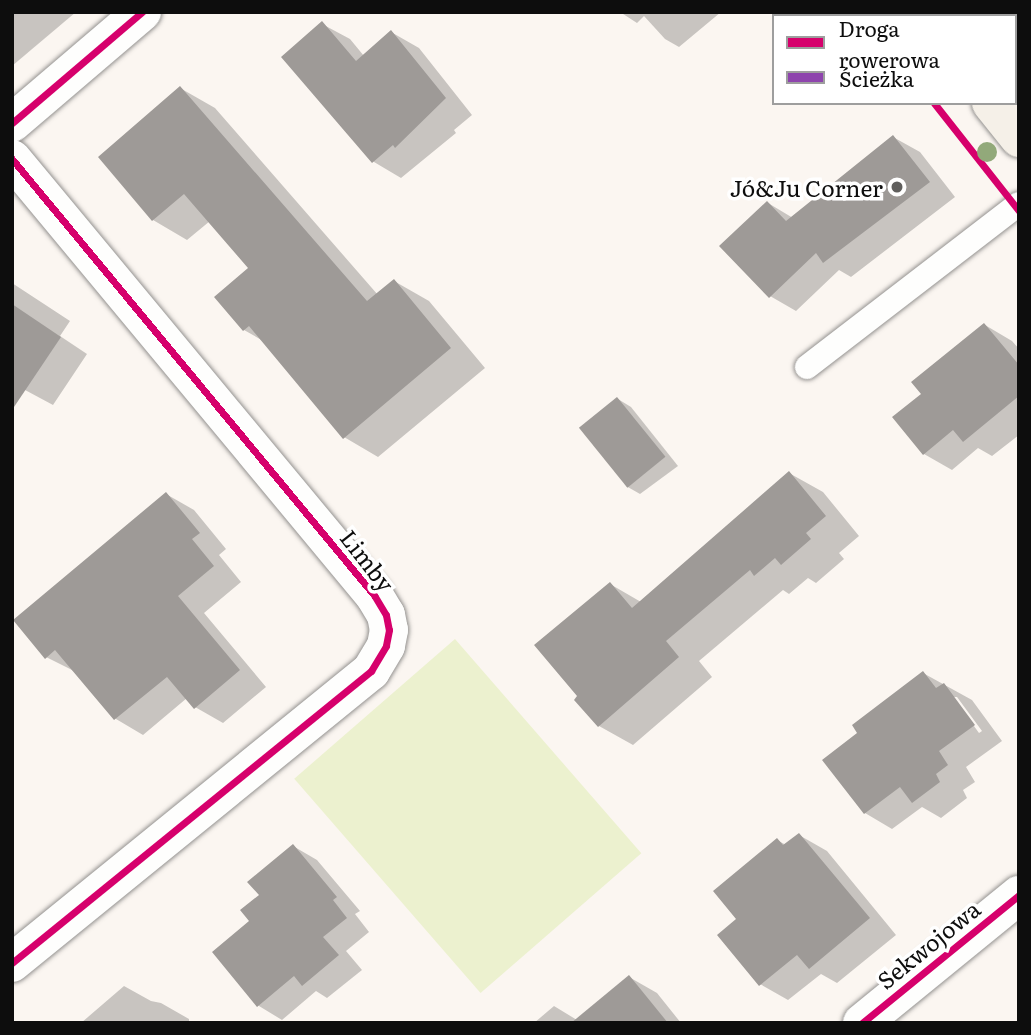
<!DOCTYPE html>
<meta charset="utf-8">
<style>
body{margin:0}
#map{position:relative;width:1031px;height:1035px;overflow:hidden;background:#fbf6f1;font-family:Literata,serif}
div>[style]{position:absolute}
.green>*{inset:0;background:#ecf1cf;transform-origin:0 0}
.shadow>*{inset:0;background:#0003}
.building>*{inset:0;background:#9e9a97;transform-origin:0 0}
.roads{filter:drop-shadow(0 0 2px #949290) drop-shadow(0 0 2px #949290)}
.lane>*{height:24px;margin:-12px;padding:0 12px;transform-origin:12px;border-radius:12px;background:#fefefd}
.street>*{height:38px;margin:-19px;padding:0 19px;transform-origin:19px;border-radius:19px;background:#fefefd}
.secondary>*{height:38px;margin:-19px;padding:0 19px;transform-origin:19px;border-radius:19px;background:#f5f0e8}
.quiet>*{height:5px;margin-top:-2.5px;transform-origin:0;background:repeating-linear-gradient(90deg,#8e44ad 0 10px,transparent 0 15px)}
.cycleway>*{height:7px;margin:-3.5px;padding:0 3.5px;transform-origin:3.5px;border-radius:3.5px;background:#d6006c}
.trees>*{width:20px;height:20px;margin:-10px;border-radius:50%;background:#92a97a}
.dots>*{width:19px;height:19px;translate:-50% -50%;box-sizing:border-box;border:4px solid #fff;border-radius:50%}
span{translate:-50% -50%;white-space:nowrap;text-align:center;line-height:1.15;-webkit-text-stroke:7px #fff;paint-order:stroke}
.poi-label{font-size:23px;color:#0d0d0d}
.right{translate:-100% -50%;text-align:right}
.street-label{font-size:23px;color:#0d0d0d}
.frame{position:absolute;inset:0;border:14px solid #0d0d0d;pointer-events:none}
.legend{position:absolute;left:772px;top:14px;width:245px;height:91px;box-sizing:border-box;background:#fff;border:2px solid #9e9e9e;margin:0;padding:9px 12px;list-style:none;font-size:21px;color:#0d0d0d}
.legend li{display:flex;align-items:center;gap:14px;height:35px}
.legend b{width:35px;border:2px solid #9e9e9e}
</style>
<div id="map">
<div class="green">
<i style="left:455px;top:639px;width:284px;height:213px;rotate:49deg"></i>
</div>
<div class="shadow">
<i style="clip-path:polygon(12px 12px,76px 12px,12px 66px)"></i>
<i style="clip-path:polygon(620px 12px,721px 12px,679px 47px,665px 39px,644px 16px,637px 23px)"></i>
<i style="clip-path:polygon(322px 24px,350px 39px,364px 56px,391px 32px,419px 48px,472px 115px,454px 130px,456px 133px,401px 178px,374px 162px,283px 57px)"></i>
<i style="clip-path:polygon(180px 88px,215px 108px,378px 295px,394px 281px,429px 301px,485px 368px,378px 457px,344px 437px,265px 342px,244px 330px,250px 268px,210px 221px,187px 240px,153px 220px)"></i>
<i style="clip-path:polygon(893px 137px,920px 152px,955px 197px,851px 277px,839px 270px,796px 311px,770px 296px,768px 203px,793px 218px)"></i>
<i style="clip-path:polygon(12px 283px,70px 321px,60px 336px,87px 354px,53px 405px,12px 383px)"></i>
<i style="clip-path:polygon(985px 325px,1012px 341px,1019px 349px,1019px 435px,992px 456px,978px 448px,952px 470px,924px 454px,923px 394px)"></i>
<i style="clip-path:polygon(618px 399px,631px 407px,678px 466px,640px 494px,626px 486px)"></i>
<i style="clip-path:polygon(789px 473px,823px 492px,859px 536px,839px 553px,844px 559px,816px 583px,808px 578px,789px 594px,783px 590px,699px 661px,712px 677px,633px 745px,599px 726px,610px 584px,641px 602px)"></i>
<i style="clip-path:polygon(166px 494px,194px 510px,226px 549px,219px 555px,241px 582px,204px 613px,266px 687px,223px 723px,195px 707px,187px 698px,143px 735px,116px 719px,76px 672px,46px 657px)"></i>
<i style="clip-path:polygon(evenodd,923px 673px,972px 700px,1002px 741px,966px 767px,975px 782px,963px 790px,967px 798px,941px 818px,922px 807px,892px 829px,865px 813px,859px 733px,923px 673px,953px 697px,957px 697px,982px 731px,979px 733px,953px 697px)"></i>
<i style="clip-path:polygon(799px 835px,827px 851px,896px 935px,837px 983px,821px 974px,788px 1000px,760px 984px,739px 919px,777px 840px,786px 845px)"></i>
<i style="clip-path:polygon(293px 846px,317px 860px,360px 911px,355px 914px,369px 932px,346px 951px,362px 970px,327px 998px,316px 991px,282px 1020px,259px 1006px,214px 953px,252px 921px,261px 895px)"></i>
<i style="clip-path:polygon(629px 977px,657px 993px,681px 1023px,534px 1023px,554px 1006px,577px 1020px)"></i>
<i style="clip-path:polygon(124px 986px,151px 1001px,161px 1003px,189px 1019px,189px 1023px,81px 1023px)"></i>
</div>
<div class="building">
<i style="clip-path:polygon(322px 21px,356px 61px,391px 30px,446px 98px,395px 148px,393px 145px,372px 163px,281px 57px)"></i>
<i style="clip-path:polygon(180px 86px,367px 301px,394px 279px,451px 348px,343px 439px,249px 326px,243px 331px,214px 297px,248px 268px,184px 194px,152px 221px,98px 157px)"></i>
<i style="clip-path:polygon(893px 135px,930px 182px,823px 263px,816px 253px,769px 298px,719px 246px,767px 201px,786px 221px)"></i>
<i style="clip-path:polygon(12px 304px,61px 337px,12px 410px)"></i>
<i style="clip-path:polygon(984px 323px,1019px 365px,1019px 396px,963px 442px,953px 430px,923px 455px,892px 417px,921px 394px,911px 382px)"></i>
<i style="left:617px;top:397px;width:77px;height:49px;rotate:51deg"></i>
<i style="clip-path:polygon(789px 471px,826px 516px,806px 533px,811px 539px,781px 565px,775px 558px,754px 576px,750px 570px,666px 641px,679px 657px,598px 727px,574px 700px,577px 696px,534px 645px,610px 582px,632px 608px)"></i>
<i style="clip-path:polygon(166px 492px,200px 533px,192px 539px,214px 566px,178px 596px,240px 670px,194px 709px,167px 677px,114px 720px,55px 650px,45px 659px,13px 620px)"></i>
<i style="clip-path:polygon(923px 671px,936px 688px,944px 683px,975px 725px,939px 751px,948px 765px,936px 774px,940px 782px,912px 803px,900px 787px,864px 814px,822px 760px,857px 733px,852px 725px)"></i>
<i style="clip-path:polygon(799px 833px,870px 918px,809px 969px,797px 955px,759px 986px,717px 935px,736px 919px,713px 891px,777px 838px,783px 845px)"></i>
<i style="clip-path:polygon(293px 844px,337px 897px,333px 900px,347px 918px,323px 937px,339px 955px,302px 986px,294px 976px,257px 1007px,212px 952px,249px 921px,240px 910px,259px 895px,247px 882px)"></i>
<i style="clip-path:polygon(629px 975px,668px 1023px,571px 1023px)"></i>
</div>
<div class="roads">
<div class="lane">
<i style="left:807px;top:367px;width:267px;rotate:-37.6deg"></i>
</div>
<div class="street">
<i style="left:994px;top:16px;width:6px;rotate:-45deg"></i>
<i style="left:12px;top:123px;width:171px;rotate:-40.5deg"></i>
<i style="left:12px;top:159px;width:567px;rotate:50.3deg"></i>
<i style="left:374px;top:595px;width:23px;rotate:59deg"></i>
<i style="left:386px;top:615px;width:15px;rotate:79deg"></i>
<i style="left:389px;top:630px;width:16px;rotate:101deg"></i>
<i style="left:386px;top:646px;width:29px;rotate:121deg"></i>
<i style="left:371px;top:671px;width:463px;rotate:140.9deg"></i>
<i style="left:862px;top:1023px;width:203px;rotate:-39.2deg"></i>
</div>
<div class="secondary">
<i style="left:917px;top:12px;width:5px;rotate:53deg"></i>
<i style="left:991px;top:103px;width:45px;rotate:51.3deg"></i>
</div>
</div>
<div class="quiet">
<i style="left:882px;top:12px;width:4px;rotate:63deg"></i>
</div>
<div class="cycleway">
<i style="left:934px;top:103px;width:137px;rotate:51.8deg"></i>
<i style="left:12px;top:123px;width:171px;rotate:-40.5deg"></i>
<i style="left:12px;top:159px;width:567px;rotate:50.3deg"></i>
<i style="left:374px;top:595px;width:23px;rotate:59deg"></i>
<i style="left:386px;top:615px;width:15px;rotate:79deg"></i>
<i style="left:389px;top:630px;width:16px;rotate:101deg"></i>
<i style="left:386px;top:646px;width:29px;rotate:121deg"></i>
<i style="left:371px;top:671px;width:463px;rotate:140.9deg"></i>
<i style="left:862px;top:1023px;width:203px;rotate:-39.2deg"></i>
</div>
<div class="trees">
<i style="left:987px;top:152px"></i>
</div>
<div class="dots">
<i style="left:897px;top:187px;background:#605f5d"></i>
</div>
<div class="poi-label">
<span class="right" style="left:883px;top:187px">Jó&amp;Ju Corner</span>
</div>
<div class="street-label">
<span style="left:368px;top:560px;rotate:52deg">Limby</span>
<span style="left:928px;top:944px;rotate:-39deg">Sekwojowa</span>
</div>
<div class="frame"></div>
<ul class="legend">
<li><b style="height:9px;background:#d6006c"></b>Droga rowerowa</li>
<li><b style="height:9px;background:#8e44ad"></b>Ścieżka</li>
</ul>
</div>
